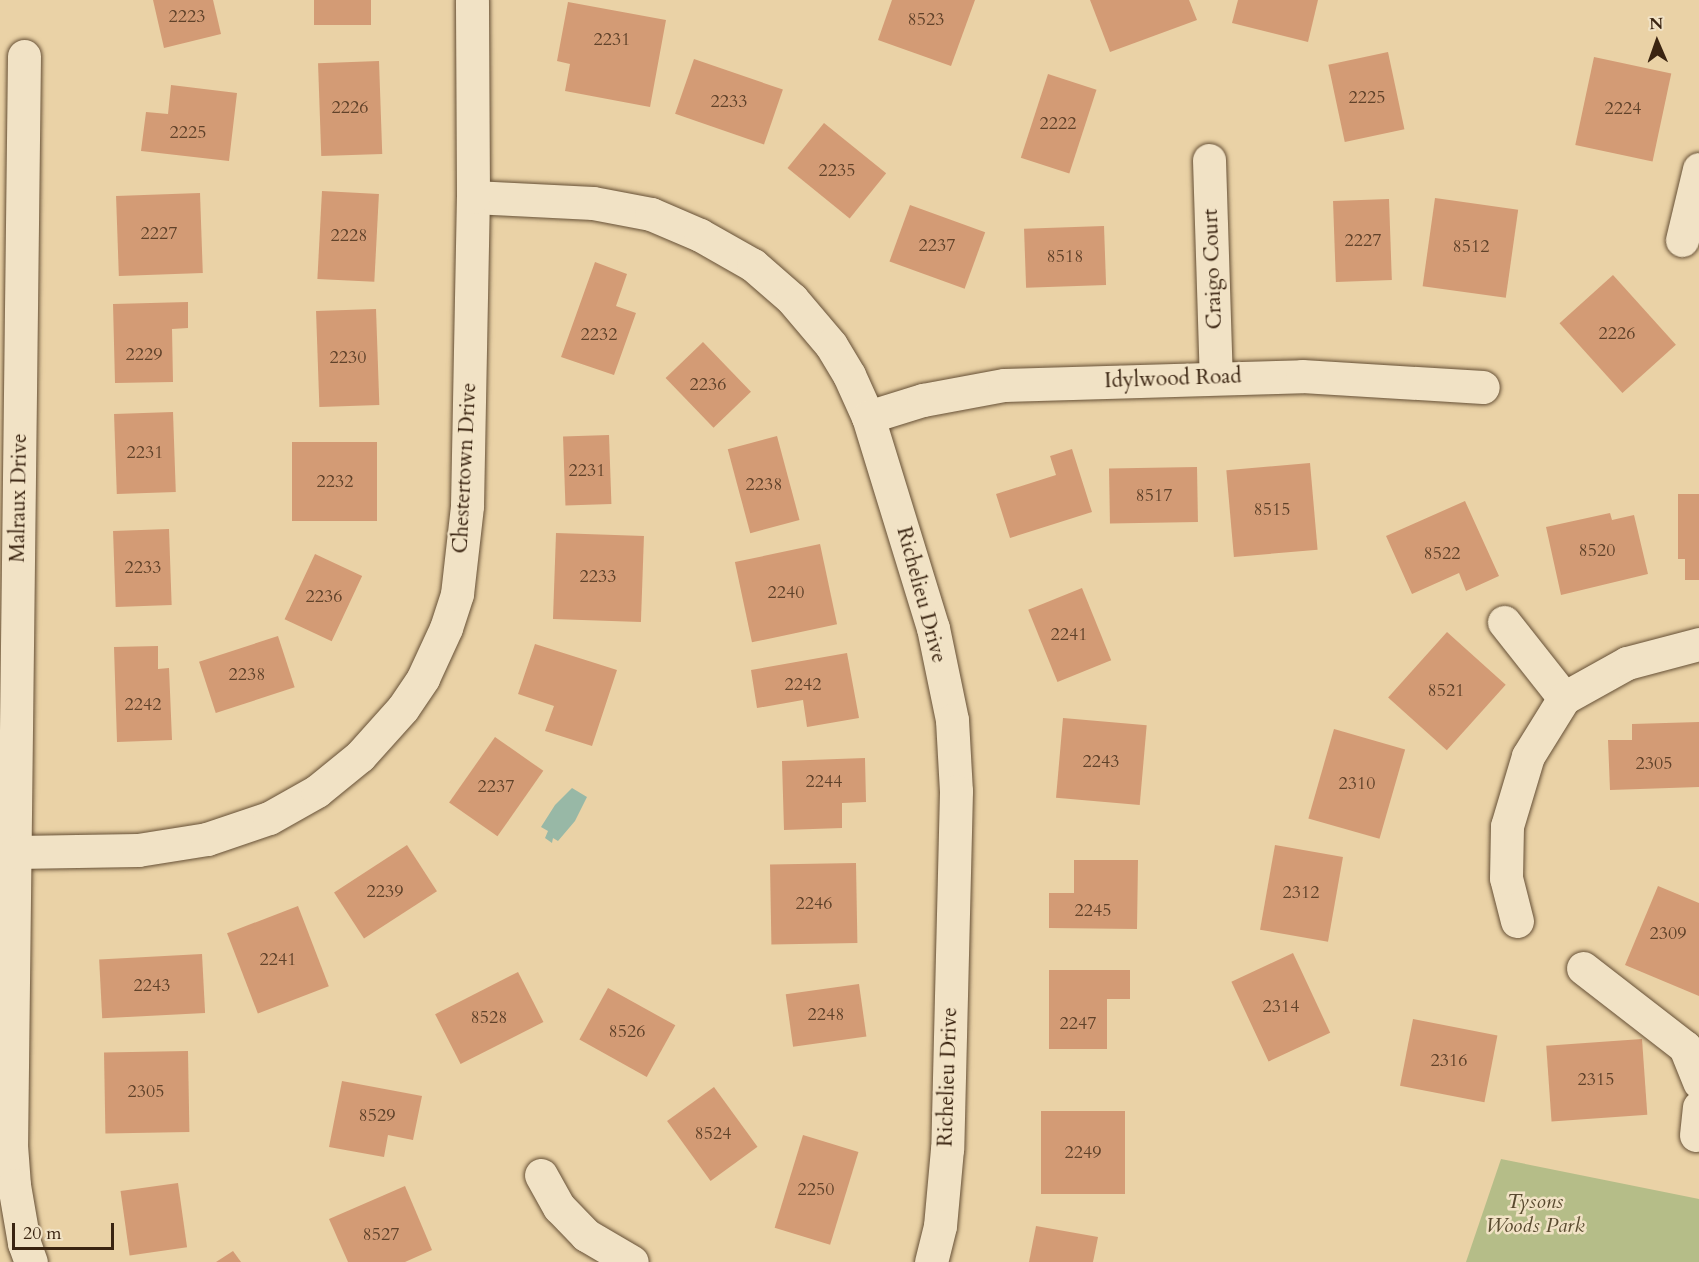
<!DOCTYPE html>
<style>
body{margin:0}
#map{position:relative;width:1699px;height:1262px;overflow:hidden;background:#ead2a6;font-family:Cardo,serif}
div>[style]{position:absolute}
.green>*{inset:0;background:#b5bd88}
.water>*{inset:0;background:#98b8a6}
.building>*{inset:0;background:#d39b75;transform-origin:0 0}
.roads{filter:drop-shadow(0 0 2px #665036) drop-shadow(0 0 2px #665036)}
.minor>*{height:33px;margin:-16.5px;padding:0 16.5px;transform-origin:16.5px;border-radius:16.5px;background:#f1e2c5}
span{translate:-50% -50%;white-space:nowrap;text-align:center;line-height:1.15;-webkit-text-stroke:5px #f1e2c5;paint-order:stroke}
.number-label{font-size:18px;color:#60422a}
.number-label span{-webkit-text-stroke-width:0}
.street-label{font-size:21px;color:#3a2411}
.park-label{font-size:21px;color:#594a2f;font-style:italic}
.north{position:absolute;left:1627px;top:12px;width:60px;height:60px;-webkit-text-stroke:4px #f1e2c5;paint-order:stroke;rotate:358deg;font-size:16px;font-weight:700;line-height:24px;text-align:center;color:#3a2411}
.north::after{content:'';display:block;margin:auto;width:21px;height:27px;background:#3a2411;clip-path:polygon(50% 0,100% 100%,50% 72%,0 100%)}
.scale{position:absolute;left:12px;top:1223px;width:102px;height:27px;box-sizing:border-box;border:3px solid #3a2411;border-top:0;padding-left:8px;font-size:18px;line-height:21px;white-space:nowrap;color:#3a2411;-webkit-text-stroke:4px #f1e2c5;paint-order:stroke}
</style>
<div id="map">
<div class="green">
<i style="clip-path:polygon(1501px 1159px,1699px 1199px,1699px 1262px,1466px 1262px)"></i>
</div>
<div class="water">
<i style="clip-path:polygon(572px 788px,587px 797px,575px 821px,558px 841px,553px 838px,552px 843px,545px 838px,548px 831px,541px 827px,555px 805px)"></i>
</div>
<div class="building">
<i style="clip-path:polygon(153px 0,213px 0,221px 34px,164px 48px)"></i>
<i style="left:314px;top:0;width:57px;height:25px"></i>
<i style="clip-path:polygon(892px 0,975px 0,951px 66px,878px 40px)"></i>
<i style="clip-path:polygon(1090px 0,1189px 0,1197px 20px,1110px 52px)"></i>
<i style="clip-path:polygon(1238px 0,1318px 0,1308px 42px,1232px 23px)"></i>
<i style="clip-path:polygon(568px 2px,666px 20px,650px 107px,565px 91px,570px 64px,557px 61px)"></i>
<i style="left:1388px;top:52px;width:79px;height:61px;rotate:78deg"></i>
<i style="left:1594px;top:57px;width:79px;height:90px;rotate:12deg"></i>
<i style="left:694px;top:59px;width:94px;height:58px;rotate:19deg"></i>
<i style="left:379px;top:61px;width:93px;height:61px;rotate:88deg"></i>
<i style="left:1048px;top:74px;width:51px;height:88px;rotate:18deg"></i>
<i style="clip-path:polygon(171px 85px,237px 93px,229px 161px,141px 151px,146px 112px,168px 114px)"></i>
<i style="left:824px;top:123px;width:80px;height:58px;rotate:39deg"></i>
<i style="left:322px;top:191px;width:57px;height:88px;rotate:3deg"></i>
<i style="left:200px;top:193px;width:80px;height:84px;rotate:88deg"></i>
<i style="left:1435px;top:198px;width:84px;height:89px;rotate:8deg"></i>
<i style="left:1389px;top:199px;width:81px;height:56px;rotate:88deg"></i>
<i style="left:910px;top:205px;width:80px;height:60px;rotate:20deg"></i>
<i style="left:1104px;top:226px;width:59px;height:80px;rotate:88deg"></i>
<i style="clip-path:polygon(595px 262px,627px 274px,616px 306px,636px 313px,614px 375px,561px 357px)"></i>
<i style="left:1613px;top:275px;width:94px;height:72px;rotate:48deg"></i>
<i style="clip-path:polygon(188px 302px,188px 328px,172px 329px,173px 382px,115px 383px,113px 304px)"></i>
<i style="left:376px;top:309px;width:96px;height:60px;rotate:88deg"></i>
<i style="left:703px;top:342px;width:69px;height:52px;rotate:46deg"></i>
<i style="left:173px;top:412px;width:80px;height:59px;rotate:88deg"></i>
<i style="left:609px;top:435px;width:69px;height:46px;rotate:88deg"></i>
<i style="left:777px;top:436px;width:87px;height:51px;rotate:75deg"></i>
<i style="left:377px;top:442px;width:79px;height:85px;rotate:90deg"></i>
<i style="clip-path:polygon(1072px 449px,1092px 512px,1010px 538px,996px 494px,1056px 475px,1050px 456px)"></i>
<i style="left:1310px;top:463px;width:87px;height:84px;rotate:85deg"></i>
<i style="left:1197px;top:467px;width:55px;height:88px;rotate:89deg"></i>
<i style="clip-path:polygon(1678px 494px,1699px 494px,1699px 580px,1685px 580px,1685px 559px,1678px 559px)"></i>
<i style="clip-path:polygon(1465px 501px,1499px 576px,1466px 591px,1459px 573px,1412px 594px,1386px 536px)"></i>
<i style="clip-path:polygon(1610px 513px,1612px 520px,1634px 515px,1648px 574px,1561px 595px,1546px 527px)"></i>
<i style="left:169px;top:529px;width:76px;height:56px;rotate:88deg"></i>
<i style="left:556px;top:533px;width:88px;height:86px;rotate:2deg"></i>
<i style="left:820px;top:544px;width:82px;height:87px;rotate:78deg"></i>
<i style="left:315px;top:554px;width:52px;height:72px;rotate:25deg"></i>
<i style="left:1082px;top:588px;width:78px;height:58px;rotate:68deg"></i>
<i style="left:1447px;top:632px;width:79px;height:88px;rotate:42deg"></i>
<i style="left:278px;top:636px;width:54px;height:83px;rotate:72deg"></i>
<i style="clip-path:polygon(535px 644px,617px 670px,592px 746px,545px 731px,554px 706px,518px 694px)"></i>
<i style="clip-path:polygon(158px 646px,158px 669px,169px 668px,172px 740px,117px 742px,114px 647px)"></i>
<i style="clip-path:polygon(847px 653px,859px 718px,807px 727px,803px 700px,757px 708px,751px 670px)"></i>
<i style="left:1063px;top:718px;width:84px;height:80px;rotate:5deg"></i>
<i style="clip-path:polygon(1699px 722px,1699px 787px,1610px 790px,1608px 740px,1632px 740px,1632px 724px)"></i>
<i style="left:1334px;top:729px;width:74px;height:93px;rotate:16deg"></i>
<i style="left:495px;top:737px;width:59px;height:80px;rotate:35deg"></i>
<i style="clip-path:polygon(865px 758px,866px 802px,842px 803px,842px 828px,784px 830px,782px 761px)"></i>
<i style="left:407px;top:845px;width:55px;height:87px;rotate:57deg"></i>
<i style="left:1275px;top:845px;width:69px;height:86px;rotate:10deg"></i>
<i style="clip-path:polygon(1074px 860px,1138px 860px,1137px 929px,1049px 928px,1049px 893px,1074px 893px)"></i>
<i style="left:856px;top:863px;width:80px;height:86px;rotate:89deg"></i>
<i style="clip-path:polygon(1658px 886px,1699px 903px,1699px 996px,1625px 965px)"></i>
<i style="left:298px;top:906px;width:86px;height:76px;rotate:69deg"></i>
<i style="left:1293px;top:953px;width:88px;height:68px;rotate:65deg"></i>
<i style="left:202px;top:954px;width:59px;height:103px;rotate:87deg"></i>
<i style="clip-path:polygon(1049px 970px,1130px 970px,1130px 999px,1107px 999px,1107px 1049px,1049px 1049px)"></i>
<i style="left:518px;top:972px;width:56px;height:93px;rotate:63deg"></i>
<i style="left:859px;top:984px;width:53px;height:74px;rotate:82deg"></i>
<i style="left:608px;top:988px;width:77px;height:59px;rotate:29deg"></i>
<i style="left:1413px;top:1019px;width:86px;height:68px;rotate:11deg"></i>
<i style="left:1642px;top:1039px;width:76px;height:96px;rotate:86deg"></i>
<i style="left:188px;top:1051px;width:81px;height:84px;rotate:89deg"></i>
<i style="clip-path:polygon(342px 1081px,422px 1096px,413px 1140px,388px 1135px,384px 1157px,329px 1147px)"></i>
<i style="left:714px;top:1087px;width:74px;height:58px;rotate:54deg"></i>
<i style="left:1125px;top:1111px;width:83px;height:84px;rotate:90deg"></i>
<i style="left:803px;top:1135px;width:58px;height:97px;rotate:17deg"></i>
<i style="left:178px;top:1183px;width:65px;height:58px;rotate:82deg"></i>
<i style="clip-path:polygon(405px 1186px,432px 1250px,405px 1262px,348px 1262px,329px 1219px)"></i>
<i style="clip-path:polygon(1036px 1226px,1098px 1237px,1093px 1262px,1029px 1262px)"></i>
<i style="clip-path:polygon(233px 1251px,241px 1262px,216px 1262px)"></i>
</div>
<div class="roads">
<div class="minor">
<i style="left:24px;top:56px;width:1089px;rotate:90.68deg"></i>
<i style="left:11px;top:1145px;width:40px;rotate:85.7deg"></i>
<i style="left:14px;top:1185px;width:59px;rotate:80.2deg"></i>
<i style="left:24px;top:1243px;width:20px;rotate:70deg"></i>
<i style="left:1209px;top:160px;width:217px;rotate:88.2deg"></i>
<i style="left:473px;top:197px;width:120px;rotate:2.9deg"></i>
<i style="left:593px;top:203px;width:59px;rotate:10.7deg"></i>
<i style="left:651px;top:214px;width:53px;rotate:23.2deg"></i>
<i style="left:700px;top:235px;width:61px;rotate:29.5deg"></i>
<i style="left:753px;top:265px;width:52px;rotate:41.1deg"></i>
<i style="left:792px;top:299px;width:60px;rotate:49.7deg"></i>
<i style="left:831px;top:345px;width:35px;rotate:59deg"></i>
<i style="left:849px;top:375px;width:46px;rotate:65.7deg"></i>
<i style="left:868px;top:417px;width:221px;rotate:72.9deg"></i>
<i style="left:933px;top:628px;width:94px;rotate:78.3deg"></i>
<i style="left:952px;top:720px;width:71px;rotate:86.8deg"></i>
<i style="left:956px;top:791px;width:358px;rotate:91.4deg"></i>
<i style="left:947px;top:1149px;width:77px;rotate:95.2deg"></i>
<i style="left:940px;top:1226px;width:37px;rotate:104deg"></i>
<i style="left:1682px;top:240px;width:73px;rotate:-76.5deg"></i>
<i style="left:868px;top:417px;width:58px;rotate:-17.2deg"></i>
<i style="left:923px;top:400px;width:82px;rotate:-10.5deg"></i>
<i style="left:1004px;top:385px;width:298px;rotate:-1.7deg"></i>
<i style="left:1302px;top:376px;width:181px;rotate:3.5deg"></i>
<i style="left:1504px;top:622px;width:97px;rotate:51.7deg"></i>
<i style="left:16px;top:852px;width:122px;rotate:-0.9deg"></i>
<i style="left:138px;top:850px;width:70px;rotate:-9.1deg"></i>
<i style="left:207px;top:839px;width:65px;rotate:-18.7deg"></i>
<i style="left:269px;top:818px;width:55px;rotate:-29.4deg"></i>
<i style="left:317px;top:791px;width:55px;rotate:-39.1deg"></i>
<i style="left:360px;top:756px;width:64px;rotate:-48.1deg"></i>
<i style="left:403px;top:708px;width:36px;rotate:-56deg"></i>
<i style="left:423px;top:678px;width:55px;rotate:-65.3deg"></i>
<i style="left:446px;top:628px;width:36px;rotate:-72deg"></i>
<i style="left:457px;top:594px;width:89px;rotate:-83.5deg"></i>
<i style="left:467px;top:506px;width:309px;rotate:-88.9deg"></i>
<i style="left:473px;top:197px;width:197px;rotate:-90.3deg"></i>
<i style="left:1517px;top:921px;width:44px;rotate:-104.3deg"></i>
<i style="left:1506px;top:878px;width:52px;rotate:-88.9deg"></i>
<i style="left:1507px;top:826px;width:73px;rotate:-73.3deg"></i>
<i style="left:1528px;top:756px;width:68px;rotate:-58.2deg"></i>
<i style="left:1564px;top:698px;width:72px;rotate:-29.1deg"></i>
<i style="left:1627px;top:663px;width:74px;rotate:-14.8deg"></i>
<i style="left:1583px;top:968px;width:129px;rotate:37.8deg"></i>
<i style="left:1685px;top:1047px;width:38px;rotate:68deg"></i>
<i style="left:1696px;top:1135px;width:28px;rotate:-84deg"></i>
<i style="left:541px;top:1175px;width:37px;rotate:61deg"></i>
<i style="left:559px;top:1207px;width:39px;rotate:46deg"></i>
<i style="left:586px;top:1235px;width:53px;rotate:30.4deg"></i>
</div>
</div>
<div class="number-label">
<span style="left:187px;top:17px">2223</span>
<span style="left:926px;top:20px">8523</span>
<span style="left:612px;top:40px">2231</span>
<span style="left:1367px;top:98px">2225</span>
<span style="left:729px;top:102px">2233</span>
<span style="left:350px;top:108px">2226</span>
<span style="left:1623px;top:109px">2224</span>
<span style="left:1058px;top:124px">2222</span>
<span style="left:188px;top:133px">2225</span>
<span style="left:837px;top:171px">2235</span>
<span style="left:159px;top:234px">2227</span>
<span style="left:349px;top:236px">2228</span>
<span style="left:1363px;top:241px">2227</span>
<span style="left:937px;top:246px">2237</span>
<span style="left:1471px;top:247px">8512</span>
<span style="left:1065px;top:257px">8518</span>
<span style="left:1617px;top:334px">2226</span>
<span style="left:599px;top:335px">2232</span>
<span style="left:144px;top:355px">2229</span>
<span style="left:348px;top:358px">2230</span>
<span style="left:708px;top:385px">2236</span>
<span style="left:145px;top:453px">2231</span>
<span style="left:587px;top:471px">2231</span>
<span style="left:335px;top:482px">2232</span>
<span style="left:764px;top:485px">2238</span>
<span style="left:1154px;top:496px">8517</span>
<span style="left:1272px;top:510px">8515</span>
<span style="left:1597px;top:551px">8520</span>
<span style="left:1442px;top:554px">8522</span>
<span style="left:143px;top:568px">2233</span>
<span style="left:598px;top:577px">2233</span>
<span style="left:786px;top:593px">2240</span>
<span style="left:324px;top:597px">2236</span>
<span style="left:1069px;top:635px">2241</span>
<span style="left:247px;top:675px">2238</span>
<span style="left:803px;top:685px">2242</span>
<span style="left:1446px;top:691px">8521</span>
<span style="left:143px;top:705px">2242</span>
<span style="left:1101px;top:762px">2243</span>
<span style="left:1654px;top:764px">2305</span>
<span style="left:824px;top:782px">2244</span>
<span style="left:1357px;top:784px">2310</span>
<span style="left:496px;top:787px">2237</span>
<span style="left:385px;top:892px">2239</span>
<span style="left:1301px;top:893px">2312</span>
<span style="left:814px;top:904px">2246</span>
<span style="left:1093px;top:911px">2245</span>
<span style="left:1668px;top:934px">2309</span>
<span style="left:278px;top:960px">2241</span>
<span style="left:152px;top:986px">2243</span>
<span style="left:1281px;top:1007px">2314</span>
<span style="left:826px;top:1015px">2248</span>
<span style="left:489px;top:1018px">8528</span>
<span style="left:1078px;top:1024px">2247</span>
<span style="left:627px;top:1032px">8526</span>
<span style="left:1449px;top:1061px">2316</span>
<span style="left:1596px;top:1080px">2315</span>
<span style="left:146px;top:1092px">2305</span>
<span style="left:377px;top:1116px">8529</span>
<span style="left:713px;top:1134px">8524</span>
<span style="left:1083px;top:1153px">2249</span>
<span style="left:816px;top:1190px">2250</span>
<span style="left:381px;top:1235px">8527</span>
</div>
<div class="street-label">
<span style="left:1213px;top:269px;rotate:-92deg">Craigo Court</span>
<span style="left:1173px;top:379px;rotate:-2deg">Idylwood Road</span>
<span style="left:465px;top:468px;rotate:-87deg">Chestertown Drive</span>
<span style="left:19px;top:498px;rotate:-89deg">Malraux Drive</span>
<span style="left:921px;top:595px;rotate:75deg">Richelieu Drive</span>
<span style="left:948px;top:1077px;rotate:-88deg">Richelieu Drive</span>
</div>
<div class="park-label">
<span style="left:1535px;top:1214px">Tysons<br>Woods Park</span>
</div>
<div class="north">N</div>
<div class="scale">20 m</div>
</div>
